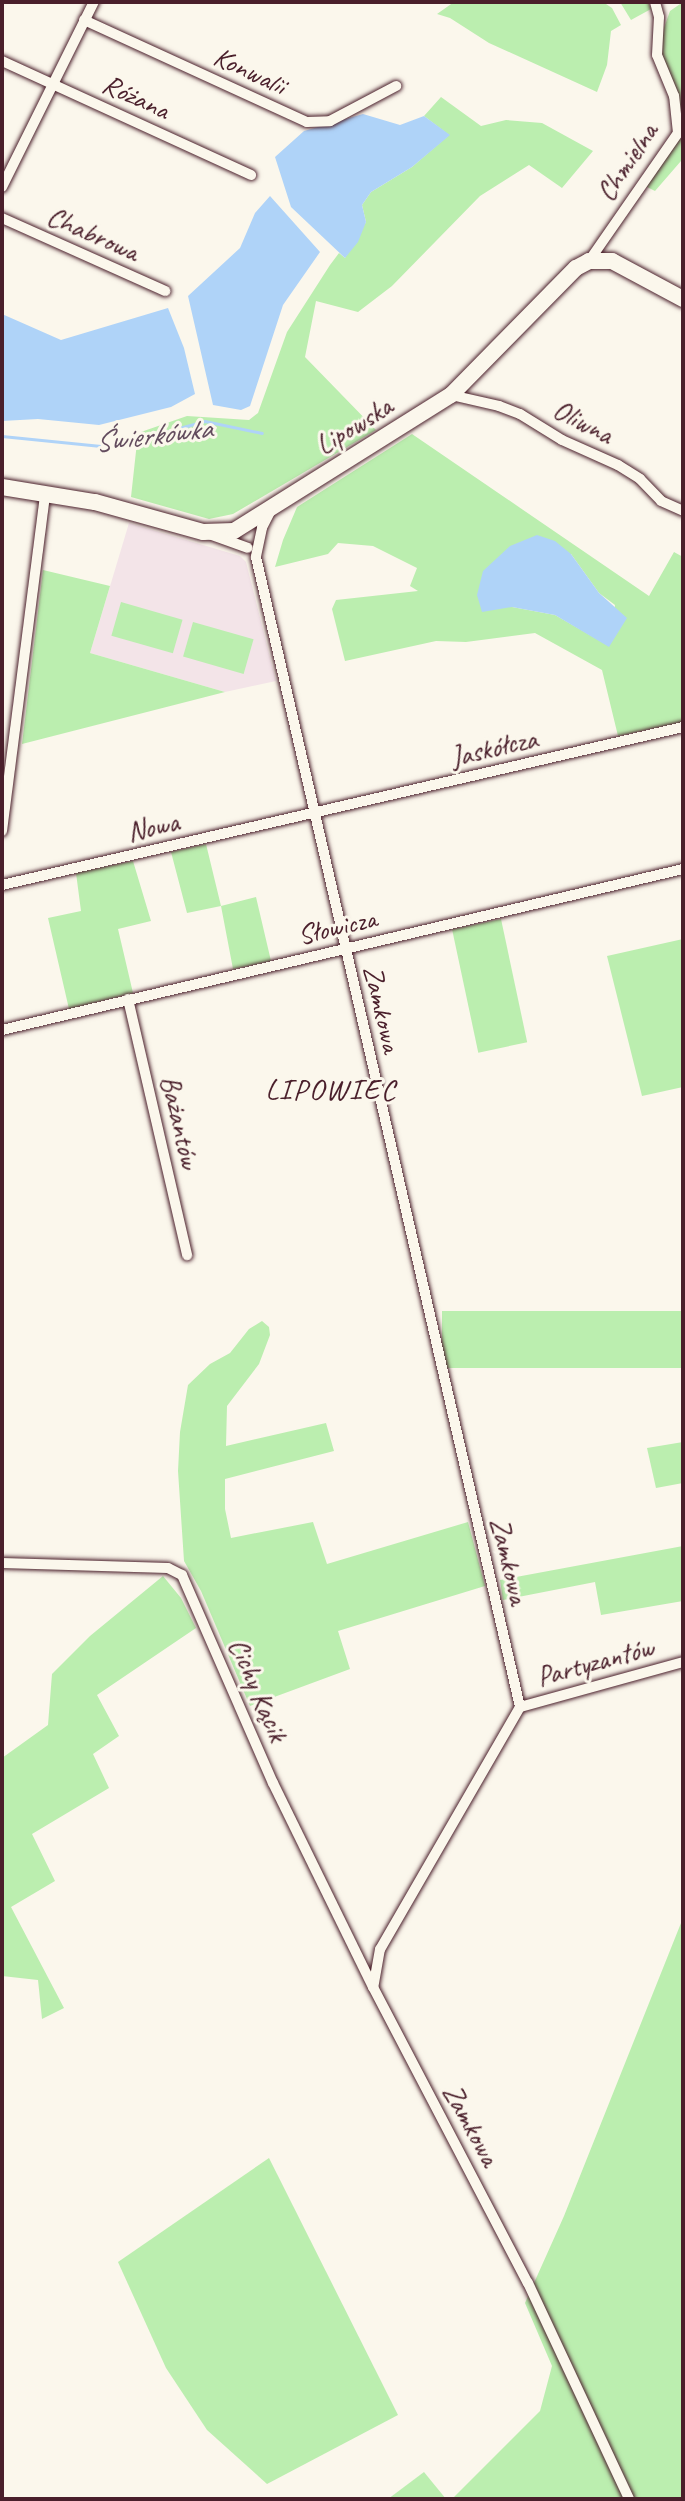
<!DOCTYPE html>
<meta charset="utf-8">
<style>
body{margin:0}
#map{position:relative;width:685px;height:2501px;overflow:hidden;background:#fbf7ec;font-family:Caveat,sans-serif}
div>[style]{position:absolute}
.built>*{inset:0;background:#f3e4e8}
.green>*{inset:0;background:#bbeeaf;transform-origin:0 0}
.water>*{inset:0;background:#afd3f8}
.stream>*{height:2.5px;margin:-1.25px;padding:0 1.25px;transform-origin:1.25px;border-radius:1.25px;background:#afd3f8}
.roads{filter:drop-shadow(0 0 2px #4a1f2b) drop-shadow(0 0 2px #4a1f2b)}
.street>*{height:10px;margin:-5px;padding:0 5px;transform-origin:5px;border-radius:5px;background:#fbf7ec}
.secondary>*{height:16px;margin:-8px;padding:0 8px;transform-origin:8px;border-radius:8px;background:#fbf7ec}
span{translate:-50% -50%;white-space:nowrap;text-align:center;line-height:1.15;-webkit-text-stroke:6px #fbf7ec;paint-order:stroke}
.street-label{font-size:28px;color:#4a1f2b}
.water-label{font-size:30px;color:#634c5e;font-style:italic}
.neighbourhood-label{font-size:30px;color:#4a1f2b;letter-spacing:2px}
.frame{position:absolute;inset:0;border:4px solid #4a1f2b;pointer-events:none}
</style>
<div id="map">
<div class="built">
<i style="clip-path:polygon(129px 523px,240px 556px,246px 562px,276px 681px,225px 692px,90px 653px)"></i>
</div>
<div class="green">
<i style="clip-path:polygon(454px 2px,603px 2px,612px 8px,621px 25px,611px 31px,607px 65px,597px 92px,489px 43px,450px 18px,437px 14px)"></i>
<i style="clip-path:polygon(620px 2px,648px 2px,651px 9px,631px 20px)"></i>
<i style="clip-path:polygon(683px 2px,683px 162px,681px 161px,655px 191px,645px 186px,680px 138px,661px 56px,661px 36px,670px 11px)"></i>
<i style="clip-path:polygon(441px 97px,481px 126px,506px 120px,542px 123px,593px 151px,562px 188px,529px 165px,480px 196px,392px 286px,358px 312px,316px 301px,305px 357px,376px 430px,233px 514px,209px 519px,131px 497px,138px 433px,187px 416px,249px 420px,258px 413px,287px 332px,330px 265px,339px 253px,345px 258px,366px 222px,362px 205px,371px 192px,412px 167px,449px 135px,424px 116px)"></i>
<i style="clip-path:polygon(evenodd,412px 434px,649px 596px,674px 552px,683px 557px,683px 726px,678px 723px,618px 736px,602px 670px,535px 633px,466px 642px,436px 641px,345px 661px,332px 609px,336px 600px,418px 591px,410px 586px,417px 568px,373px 546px,338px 543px,328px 554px,275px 567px,283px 540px,297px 507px,412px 434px,571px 554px,599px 593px,615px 605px,609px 646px,555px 615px,512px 607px,571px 554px)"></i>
<i style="clip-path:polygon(43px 570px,110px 586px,90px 653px,225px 692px,22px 744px)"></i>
<i style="left:121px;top:602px;width:64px;height:35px;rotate:16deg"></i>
<i style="left:193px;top:622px;width:63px;height:36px;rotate:16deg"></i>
<i style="clip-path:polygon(206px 844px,221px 906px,256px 897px,271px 961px,233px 969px,221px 906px,187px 913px,171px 852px)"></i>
<i style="clip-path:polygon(133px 861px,151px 921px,118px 929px,133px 993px,69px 1009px,48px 918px,81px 911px,76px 873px)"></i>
<i style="left:501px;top:919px;width:126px;height:50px;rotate:78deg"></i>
<i style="clip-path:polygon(683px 939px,683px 1087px,642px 1096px,607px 956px)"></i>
<i style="left:683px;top:1311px;width:57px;height:241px;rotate:90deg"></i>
<i style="clip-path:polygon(262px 1321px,269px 1327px,270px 1335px,259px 1364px,227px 1406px,226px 1446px,326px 1423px,334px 1451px,225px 1479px,225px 1509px,231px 1538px,313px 1522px,327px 1564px,468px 1522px,485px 1586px,338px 1631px,350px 1669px,250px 1706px,201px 1591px,184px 1561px,178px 1471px,180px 1432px,188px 1385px,210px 1364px,230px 1353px,249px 1329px)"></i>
<i style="clip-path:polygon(683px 1442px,683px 1483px,656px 1488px,647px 1448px)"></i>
<i style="clip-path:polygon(683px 1546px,683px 1601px,601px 1615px,595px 1582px,503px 1600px,500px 1580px)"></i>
<i style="clip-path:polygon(163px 1576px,181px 1598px,196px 1628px,97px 1695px,119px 1736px,93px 1754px,109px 1788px,32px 1834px,55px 1881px,11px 1907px,64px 2008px,42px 2019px,38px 1980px,2px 1976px,2px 1758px,48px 1725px,52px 1674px,90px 1636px)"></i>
<i style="clip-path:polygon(683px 1918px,683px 2499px,452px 2499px,540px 2411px,552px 2366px,525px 2303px,564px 2216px)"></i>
<i style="clip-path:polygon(269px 2158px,398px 2415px,267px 2484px,207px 2430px,166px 2368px,118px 2262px)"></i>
<i style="clip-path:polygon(424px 2472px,446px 2499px,388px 2499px)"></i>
</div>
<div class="water">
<i style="clip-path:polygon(363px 114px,400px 125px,424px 116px,450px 135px,412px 167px,371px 192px,362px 205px,366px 222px,358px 242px,345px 258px,291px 207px,275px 157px,304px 131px)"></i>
<i style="clip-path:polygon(270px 196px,320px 252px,283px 305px,250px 406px,241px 410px,213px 405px,188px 296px,240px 248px,255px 213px)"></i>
<i style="clip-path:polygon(168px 308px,184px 348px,195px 394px,171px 407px,99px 425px,38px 419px,2px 421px,2px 314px,61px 340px)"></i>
<i style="clip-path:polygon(537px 535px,555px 541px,571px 554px,599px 593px,627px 618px,609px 647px,555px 615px,512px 607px,482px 612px,477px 595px,483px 571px,510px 546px)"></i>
</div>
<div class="stream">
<i style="left:2px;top:436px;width:109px;rotate:5.8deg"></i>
<i style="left:110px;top:447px;width:98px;rotate:-15.3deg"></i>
<i style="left:205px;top:421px;width:58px;rotate:11.9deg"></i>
</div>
<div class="roads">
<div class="street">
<i style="left:84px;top:20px;width:245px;rotate:24.6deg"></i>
<i style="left:307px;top:122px;width:23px;rotate:-2deg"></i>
<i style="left:330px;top:121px;width:75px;rotate:-27.9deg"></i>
<i style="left:2px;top:61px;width:274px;rotate:24.6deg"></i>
<i style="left:2px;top:187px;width:207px;rotate:-63.6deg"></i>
<i style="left:2px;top:218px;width:179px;rotate:24.1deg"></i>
<i style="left:589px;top:261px;width:156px;rotate:-55.2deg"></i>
<i style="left:678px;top:133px;width:37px;rotate:-96deg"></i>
<i style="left:674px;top:96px;width:44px;rotate:-112.5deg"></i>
<i style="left:657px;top:55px;width:38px;rotate:-87deg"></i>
<i style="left:659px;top:17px;width:16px;rotate:-105deg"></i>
<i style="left:451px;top:395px;width:49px;rotate:12.9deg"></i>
<i style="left:499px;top:406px;width:22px;rotate:21deg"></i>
<i style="left:520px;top:414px;width:49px;rotate:31.8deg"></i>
<i style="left:562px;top:440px;width:61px;rotate:24.1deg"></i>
<i style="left:618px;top:465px;width:26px;rotate:32deg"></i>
<i style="left:640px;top:479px;width:30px;rotate:46deg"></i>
<i style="left:661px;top:501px;width:24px;rotate:24deg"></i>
<i style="left:271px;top:510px;width:20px;rotate:117deg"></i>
<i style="left:262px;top:528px;width:30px;rotate:102deg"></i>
<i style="left:256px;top:557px;width:1180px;rotate:77.07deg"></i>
<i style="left:520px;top:1707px;width:280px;rotate:120deg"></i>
<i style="left:380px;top:1949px;width:39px;rotate:100deg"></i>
<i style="left:373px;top:1987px;width:334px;rotate:62.4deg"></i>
<i style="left:528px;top:2283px;width:238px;rotate:64.9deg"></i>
<i style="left:209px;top:534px;width:41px;rotate:19.7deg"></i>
<i style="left:2px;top:831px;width:338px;rotate:-82.7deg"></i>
<i style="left:2px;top:885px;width:699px;rotate:-13.06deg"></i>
<i style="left:128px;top:999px;width:263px;rotate:77deg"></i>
<i style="left:2px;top:1030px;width:700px;rotate:-13.3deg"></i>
<i style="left:2px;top:1563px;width:166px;rotate:1.7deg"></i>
<i style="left:168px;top:1568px;width:16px;rotate:27deg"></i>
<i style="left:182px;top:1575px;width:227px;rotate:66.4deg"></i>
<i style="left:273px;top:1783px;width:227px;rotate:63.9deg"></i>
<i style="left:520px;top:1707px;width:169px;rotate:-15.4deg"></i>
</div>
<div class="secondary">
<i style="left:2px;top:487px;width:94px;rotate:9.2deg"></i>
<i style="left:95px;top:502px;width:112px;rotate:15.5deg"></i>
<i style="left:203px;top:532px;width:31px;rotate:-2deg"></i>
<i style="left:234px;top:531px;width:256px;rotate:-32.1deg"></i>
<i style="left:451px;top:395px;width:178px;rotate:-45.5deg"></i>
<i style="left:576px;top:268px;width:15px;rotate:-28deg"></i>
<i style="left:589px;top:261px;width:23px"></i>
<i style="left:612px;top:261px;width:81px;rotate:28.2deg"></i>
</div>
</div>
<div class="street-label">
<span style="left:250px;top:71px;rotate:25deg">Konwalii</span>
<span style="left:136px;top:97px;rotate:25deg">Różana</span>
<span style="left:627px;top:162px;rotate:-56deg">Chmielna</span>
<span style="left:93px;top:234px;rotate:24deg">Chabrowa</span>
<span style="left:583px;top:422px;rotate:27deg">Oliwna</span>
<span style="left:354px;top:426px;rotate:-32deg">Lipowska</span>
<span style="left:494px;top:748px;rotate:-13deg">Jaskółcza</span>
<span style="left:153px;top:827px;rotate:-13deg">Nowa</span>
<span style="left:337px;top:927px;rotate:-13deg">Słowicza</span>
<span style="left:382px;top:1009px;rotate:77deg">Zamkowa</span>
<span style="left:180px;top:1122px;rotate:77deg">Bażantów</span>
<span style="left:509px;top:1561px;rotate:77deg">Zamkowa</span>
<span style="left:595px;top:1662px;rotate:-15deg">Partyzantów</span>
<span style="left:258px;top:1690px;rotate:67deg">Cichy Kącik</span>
<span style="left:471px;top:2125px;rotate:62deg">Zamkowa</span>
</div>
<div class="water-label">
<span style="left:153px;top:435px;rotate:-7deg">Świerkówka</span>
</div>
<div class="neighbourhood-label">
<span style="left:331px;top:1089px">LIPOWIEC</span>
</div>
<div class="frame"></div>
</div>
